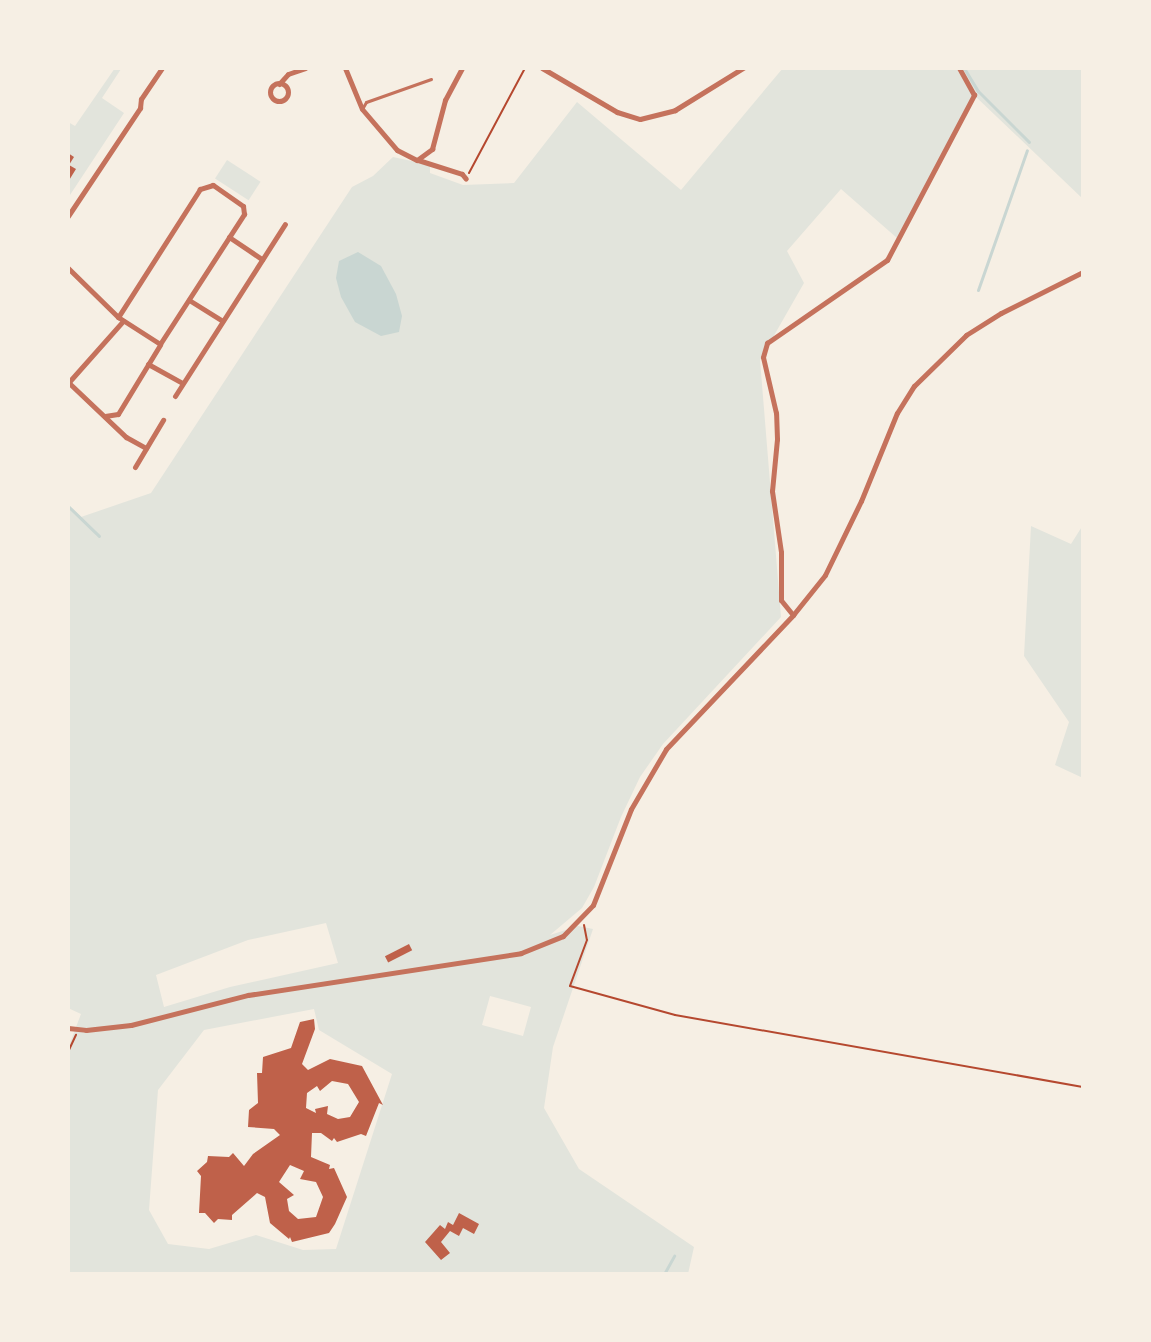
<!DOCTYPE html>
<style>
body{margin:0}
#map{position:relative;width:1151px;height:1342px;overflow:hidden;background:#f6efe4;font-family:"Source Serif 4",serif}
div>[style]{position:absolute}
.green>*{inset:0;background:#e2e4dc;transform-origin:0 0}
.water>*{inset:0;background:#c9d6d2}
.stream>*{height:3px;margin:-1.5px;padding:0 1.5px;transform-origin:1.5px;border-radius:1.5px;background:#c9d6d2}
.building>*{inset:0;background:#bf614a;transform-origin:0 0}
.path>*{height:2px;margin:-1px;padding:0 1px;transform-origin:1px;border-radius:1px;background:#b5482f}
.service>*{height:3px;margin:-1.5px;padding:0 1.5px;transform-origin:1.5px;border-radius:1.5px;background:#c5725c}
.minor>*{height:5px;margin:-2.5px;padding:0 2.5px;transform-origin:2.5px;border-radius:2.5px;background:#c5725c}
.minor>.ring{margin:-2.5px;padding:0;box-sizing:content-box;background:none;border:5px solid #c5725c;border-radius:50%}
span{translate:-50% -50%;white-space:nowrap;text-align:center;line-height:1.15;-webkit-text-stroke:8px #f6efe4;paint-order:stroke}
.frame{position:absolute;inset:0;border:70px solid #f6efe4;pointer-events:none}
</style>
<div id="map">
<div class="green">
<i style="clip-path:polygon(115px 68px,121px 69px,102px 98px,124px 113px,68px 198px,68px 122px,75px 126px)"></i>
<i style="clip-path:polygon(evenodd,783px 68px,1083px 68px,1083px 199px,975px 96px,897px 238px,841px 189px,787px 251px,804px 283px,760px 360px,781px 617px,663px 744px,640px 777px,621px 817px,594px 887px,582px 908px,550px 935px,578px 926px,593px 929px,553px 1047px,544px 1108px,579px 1169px,694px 1247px,688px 1274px,68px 1274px,68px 1041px,70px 1043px,81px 1014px,68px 1008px,68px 505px,81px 517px,151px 493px,352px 187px,373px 176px,393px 157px,430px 165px,430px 173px,463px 185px,514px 183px,577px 102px,681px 190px,783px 68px,326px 923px,338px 963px,230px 987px,164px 1007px,156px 975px,248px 940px,326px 923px,783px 68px,490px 996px,531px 1007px,523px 1036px,482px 1025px,490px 996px,783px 68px,314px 1009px,319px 1030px,392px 1074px,336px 1249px,303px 1250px,256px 1235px,209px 1249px,168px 1244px,149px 1210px,158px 1090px,204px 1030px,314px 1009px)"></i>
<i style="left:227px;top:160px;width:40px;height:22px;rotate:33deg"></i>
<i style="clip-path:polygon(1083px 525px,1083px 778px,1055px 765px,1069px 722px,1024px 656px,1031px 526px,1071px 544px)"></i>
</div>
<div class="water">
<i style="clip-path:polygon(358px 252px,381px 266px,396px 294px,402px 316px,399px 332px,381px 336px,355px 322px,341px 297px,336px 278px,339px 261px)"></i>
</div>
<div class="stream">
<i style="left:964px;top:68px;width:27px;rotate:59deg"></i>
<i style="left:978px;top:91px;width:72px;rotate:45deg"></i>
<i style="left:978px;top:290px;width:148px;rotate:-70.7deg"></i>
<i style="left:68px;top:506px;width:43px;rotate:44.1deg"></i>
<i style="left:664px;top:1274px;width:21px;rotate:-61deg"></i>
</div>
<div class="building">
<i style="clip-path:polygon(68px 153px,74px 157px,69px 165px,76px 169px,68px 182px)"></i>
<i style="left:409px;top:944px;width:7px;height:27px;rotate:63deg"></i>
<i style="clip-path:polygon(evenodd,314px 1019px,315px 1029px,302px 1064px,308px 1070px,330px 1059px,362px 1066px,383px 1105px,379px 1103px,366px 1136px,361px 1134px,337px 1142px,334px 1138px,332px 1141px,321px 1133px,312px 1133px,311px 1157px,330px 1165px,329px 1169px,334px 1168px,347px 1197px,335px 1224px,329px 1233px,292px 1242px,290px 1237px,289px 1239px,270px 1223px,265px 1197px,257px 1193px,232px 1215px,232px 1220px,218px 1219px,214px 1223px,205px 1213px,199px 1213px,201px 1176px,197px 1171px,207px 1162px,208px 1156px,229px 1157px,233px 1153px,244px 1166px,253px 1154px,280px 1135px,274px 1129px,248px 1127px,249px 1110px,258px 1103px,257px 1073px,262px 1073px,263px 1057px,291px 1048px,300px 1022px,314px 1019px,332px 1081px,348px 1084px,359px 1102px,350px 1117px,338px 1119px,327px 1114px,328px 1106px,315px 1109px,316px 1113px,306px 1108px,307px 1093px,317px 1086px,320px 1091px,332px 1081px,314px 1019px,290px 1165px,304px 1171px,300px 1179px,316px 1182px,323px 1197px,316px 1217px,298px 1219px,289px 1211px,287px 1199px,294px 1195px,279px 1182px,290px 1165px)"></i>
<i style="clip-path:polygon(459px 1213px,479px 1224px,474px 1234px,463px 1228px,459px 1236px,450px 1231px,441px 1242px,450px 1253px,441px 1260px,425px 1242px,440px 1225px,445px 1229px,448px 1222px,453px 1225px)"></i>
</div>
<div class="path">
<i style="left:469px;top:173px;width:119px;rotate:-61.9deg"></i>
<i style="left:584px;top:925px;width:15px;rotate:79deg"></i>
<i style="left:587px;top:940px;width:49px;rotate:110.3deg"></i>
<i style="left:570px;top:986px;width:109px;rotate:15.4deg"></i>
<i style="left:675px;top:1015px;width:414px;rotate:10deg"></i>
<i style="left:68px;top:1052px;width:19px;rotate:-65deg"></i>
</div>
<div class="service">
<i style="left:362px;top:109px;width:8px;rotate:-60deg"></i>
<i style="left:366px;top:102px;width:69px;rotate:-19.5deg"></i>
</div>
<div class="minor">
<i style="left:345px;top:68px;width:44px;rotate:67.5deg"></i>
<i style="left:362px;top:109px;width:54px;rotate:49.5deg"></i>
<i style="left:397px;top:150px;width:22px;rotate:27deg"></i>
<i style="left:417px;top:160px;width:19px;rotate:-36deg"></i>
<i style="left:432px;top:149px;width:51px;rotate:-75.1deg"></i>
<i style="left:445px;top:100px;width:36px;rotate:-62deg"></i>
<i style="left:542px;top:68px;width:87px;rotate:30.4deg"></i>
<i style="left:617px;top:112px;width:24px;rotate:17deg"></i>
<i style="left:640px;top:119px;width:36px;rotate:-14deg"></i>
<i style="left:675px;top:110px;width:80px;rotate:-31.7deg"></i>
<i class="ring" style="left:270px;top:83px;width:13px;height:13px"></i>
<i style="left:279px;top:84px;width:13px;rotate:-48deg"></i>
<i style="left:288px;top:74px;width:18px;rotate:-19deg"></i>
<i style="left:418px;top:160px;width:46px;rotate:17.7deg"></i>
<i style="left:462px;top:174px;width:6px;rotate:51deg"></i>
<i style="left:68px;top:216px;width:130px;rotate:-56.3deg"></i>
<i style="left:140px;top:108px;width:9px;rotate:-84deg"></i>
<i style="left:141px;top:99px;width:37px;rotate:-56deg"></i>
<i style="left:229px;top:237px;width:40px;rotate:34deg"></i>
<i style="left:68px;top:268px;width:70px;rotate:44.4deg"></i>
<i style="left:118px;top:317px;width:50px;rotate:32.7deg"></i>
<i style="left:160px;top:344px;width:155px;rotate:-57.1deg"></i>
<i style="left:244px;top:214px;width:8px;rotate:-97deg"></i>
<i style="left:243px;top:206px;width:37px;rotate:-145deg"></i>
<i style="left:213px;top:185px;width:14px;rotate:163deg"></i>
<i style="left:200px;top:189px;width:152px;rotate:122.6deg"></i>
<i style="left:189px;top:300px;width:39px;rotate:32deg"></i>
<i style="left:148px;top:364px;width:39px;rotate:29deg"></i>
<i style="left:68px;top:382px;width:80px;rotate:43.5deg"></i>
<i style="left:126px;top:437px;width:23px;rotate:29deg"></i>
<i style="left:68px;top:383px;width:83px;rotate:-48.4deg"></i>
<i style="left:175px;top:396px;width:204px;rotate:-57.4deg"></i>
<i style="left:105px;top:416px;width:13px;rotate:-9deg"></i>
<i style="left:118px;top:414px;width:81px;rotate:-58.7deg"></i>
<i style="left:135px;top:467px;width:55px;rotate:-59.2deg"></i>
<i style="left:793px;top:615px;width:19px;rotate:-129deg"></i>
<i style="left:781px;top:600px;width:48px;rotate:-90deg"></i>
<i style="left:781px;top:552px;width:62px;rotate:-98.4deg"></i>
<i style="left:772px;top:491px;width:52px;rotate:-84.5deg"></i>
<i style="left:777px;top:439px;width:26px;rotate:-92deg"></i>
<i style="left:776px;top:413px;width:57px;rotate:-103.1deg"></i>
<i style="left:763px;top:357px;width:15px;rotate:-74deg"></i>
<i style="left:767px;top:343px;width:146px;rotate:-34.7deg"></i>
<i style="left:887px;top:260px;width:187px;rotate:-62.2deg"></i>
<i style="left:974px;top:95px;width:31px;rotate:-119deg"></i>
<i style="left:68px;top:1028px;width:18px;rotate:6deg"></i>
<i style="left:86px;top:1030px;width:45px;rotate:-6.3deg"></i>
<i style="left:131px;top:1025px;width:121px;rotate:-14.4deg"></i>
<i style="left:248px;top:995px;width:276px;rotate:-8.7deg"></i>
<i style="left:521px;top:953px;width:45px;rotate:-22deg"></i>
<i style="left:563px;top:936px;width:43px;rotate:-45.9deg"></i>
<i style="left:593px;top:905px;width:103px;rotate:-68.4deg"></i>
<i style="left:631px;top:809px;width:69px;rotate:-59.7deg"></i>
<i style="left:666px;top:749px;width:185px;rotate:-46.5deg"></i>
<i style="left:793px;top:615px;width:51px;rotate:-51.3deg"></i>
<i style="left:825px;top:575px;width:82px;rotate:-64.1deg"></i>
<i style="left:861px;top:501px;width:95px;rotate:-67.8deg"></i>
<i style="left:897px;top:413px;width:32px;rotate:-58deg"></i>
<i style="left:914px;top:386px;width:73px;rotate:-44.4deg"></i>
<i style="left:966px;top:335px;width:41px;rotate:-32.2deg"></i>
<i style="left:1001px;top:313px;width:92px;rotate:-26.6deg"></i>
</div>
<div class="frame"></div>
</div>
